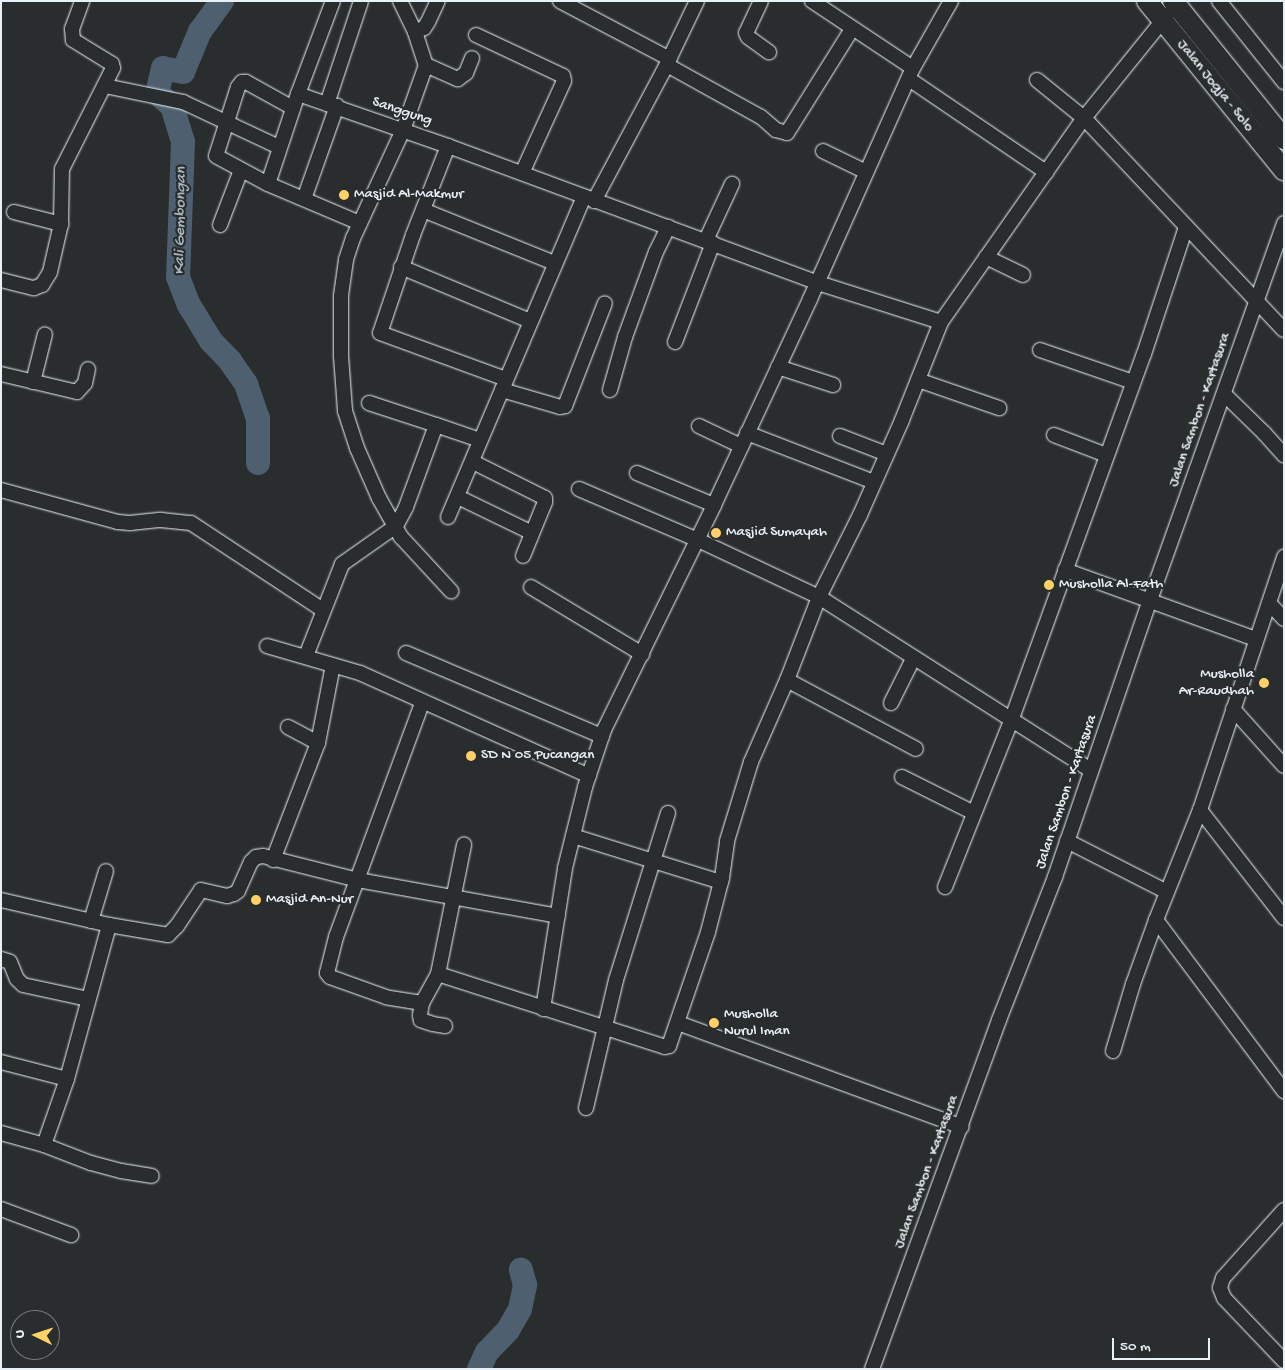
<!DOCTYPE html>
<style>
body{margin:0}
#map{position:relative;width:1285px;height:1370px;overflow:hidden;background:#2a2d2e;font-family:"Gochi Hand",sans-serif}
div>[style]{position:absolute}
.river>*{height:24px;margin:-12px;padding:0 12px;transform-origin:12px;border-radius:12px;background:#4e5f6f}
.roads{filter:drop-shadow(0 0 1px #e8f1f8) drop-shadow(0 0 1px #e8f1f8)}
.minor>*{height:14px;margin:-7px;padding:0 7px;transform-origin:7px;border-radius:7px;background:#2a2d2e}
.highway>*{height:20px;margin:-10px;padding:0 10px;transform-origin:10px;border-radius:10px;background:#2a2d2e}
.dots>*{width:14px;height:14px;translate:-50% -50%;box-sizing:border-box;border:2px solid #2a2d2e;border-radius:50%}
span{translate:-50% -50%;white-space:nowrap;text-align:center;line-height:1.15;-webkit-text-stroke:4.5px #2a2d2e;paint-order:stroke}
.street-label{font-size:15px;color:#e8f1f8}
.poi-label{font-size:15px;color:#e8f1f8}
.left{translate:0 -50%;text-align:left}
.right{translate:-100% -50%;text-align:right}
.water-label{font-size:16px;color:#aab7c1;font-style:italic}
.frame{position:absolute;inset:0;border:2px solid #e8f1f8;pointer-events:none}
.north{position:absolute;left:10px;top:1310px;width:50px;height:50px;box-sizing:border-box;background:#2a2d2e;border:1px solid #767b7f;border-radius:50%;rotate:274deg;font-size:14px;font-weight:700;line-height:20px;text-align:center;color:#e8f1f8}
.north::after{content:'';display:block;margin:auto;width:18px;height:22px;background:#ffd166;clip-path:polygon(50% 0,100% 100%,50% 72%,0 100%)}
.scale{position:absolute;left:1112px;top:1338px;width:98px;height:22px;box-sizing:border-box;border:2px solid #e8f1f8;border-top:0;padding-left:6px;font-size:15px;line-height:18px;white-space:nowrap;color:#e8f1f8;-webkit-text-stroke:4px #2a2d2e;paint-order:stroke}
</style>
<div id="map">
<div class="river">
<i style="left:222px;top:1px;width:37px;rotate:126deg"></i>
<i style="left:200px;top:31px;width:44px;rotate:112.5deg"></i>
<i style="left:183px;top:72px;width:20px;rotate:-169deg"></i>
<i style="left:163px;top:68px;width:26px;rotate:103deg"></i>
<i style="left:157px;top:93px;width:20px;rotate:41deg"></i>
<i style="left:172px;top:106px;width:38px;rotate:73deg"></i>
<i style="left:183px;top:142px;width:135px;rotate:92.1deg"></i>
<i style="left:178px;top:277px;width:30px;rotate:69deg"></i>
<i style="left:189px;top:305px;width:42px;rotate:58.6deg"></i>
<i style="left:211px;top:341px;width:28px;rotate:46deg"></i>
<i style="left:230px;top:361px;width:28px;rotate:55deg"></i>
<i style="left:246px;top:384px;width:36px;rotate:71deg"></i>
<i style="left:258px;top:418px;width:45px;rotate:90deg"></i>
<i style="left:479px;top:1369px;width:19px;rotate:-65deg"></i>
<i style="left:487px;top:1352px;width:30px;rotate:-46deg"></i>
<i style="left:508px;top:1330px;width:24px;rotate:-60deg"></i>
<i style="left:520px;top:1309px;width:25px;rotate:-78deg"></i>
<i style="left:525px;top:1285px;width:16px;rotate:-105deg"></i>
</div>
<div class="roads">
<div class="minor">
<i style="left:400px;top:1px;width:34px;rotate:64deg"></i>
<i style="left:415px;top:32px;width:35px;rotate:72deg"></i>
<i style="left:426px;top:65px;width:69px;rotate:109.5deg"></i>
<i style="left:403px;top:130px;width:119px;rotate:114.8deg"></i>
<i style="left:353px;top:238px;width:23px;rotate:108deg"></i>
<i style="left:346px;top:260px;width:37px;rotate:98deg"></i>
<i style="left:341px;top:297px;width:59px;rotate:90deg"></i>
<i style="left:341px;top:356px;width:55px;rotate:85.8deg"></i>
<i style="left:345px;top:411px;width:39px;rotate:72deg"></i>
<i style="left:357px;top:448px;width:55px;rotate:66.3deg"></i>
<i style="left:379px;top:498px;width:45px;rotate:60.6deg"></i>
<i style="left:401px;top:537px;width:74px;rotate:47.2deg"></i>
<i style="left:560px;top:1px;width:124px;rotate:27.8deg"></i>
<i style="left:761px;top:1px;width:35px;rotate:115deg"></i>
<i style="left:746px;top:33px;width:4px;rotate:63deg"></i>
<i style="left:748px;top:37px;width:26px;rotate:36deg"></i>
<i style="left:812px;top:1px;width:121px;rotate:33.6deg"></i>
<i style="left:1219px;top:1px;width:104px;rotate:51.3deg"></i>
<i style="left:415px;top:32px;width:10px;rotate:-24deg"></i>
<i style="left:424px;top:28px;width:7px;rotate:-56deg"></i>
<i style="left:428px;top:22px;width:23px;rotate:-65deg"></i>
<i style="left:476px;top:35px;width:96px;rotate:25.2deg"></i>
<i style="left:563px;top:76px;width:5px;rotate:79deg"></i>
<i style="left:564px;top:81px;width:101px;rotate:114.5deg"></i>
<i style="left:426px;top:65px;width:35px;rotate:24deg"></i>
<i style="left:458px;top:79px;width:10px;rotate:-37deg"></i>
<i style="left:466px;top:73px;width:16px;rotate:-68deg"></i>
<i style="left:667px;top:65px;width:107px;rotate:29deg"></i>
<i style="left:761px;top:117px;width:20px;rotate:41deg"></i>
<i style="left:776px;top:130px;width:11px;rotate:15deg"></i>
<i style="left:787px;top:133px;width:123px;rotate:-58deg"></i>
<i style="left:909px;top:79px;width:166px;rotate:34.2deg"></i>
<i style="left:1037px;top:80px;width:60px;rotate:39deg"></i>
<i style="left:1084px;top:118px;width:291px;rotate:46.7deg"></i>
<i style="left:105px;top:86px;width:80px;rotate:11.6deg"></i>
<i style="left:183px;top:102px;width:106px;rotate:25.1deg"></i>
<i style="left:298px;top:94px;width:99px;rotate:-69.4deg"></i>
<i style="left:327px;top:104px;width:108px;rotate:-71.7deg"></i>
<i style="left:293px;top:108px;width:54px;rotate:-151deg"></i>
<i style="left:246px;top:82px;width:4px;rotate:180deg"></i>
<i style="left:242px;top:82px;width:6px;rotate:129deg"></i>
<i style="left:238px;top:87px;width:72px;rotate:107.7deg"></i>
<i style="left:216px;top:156px;width:59px;rotate:28.3deg"></i>
<i style="left:268px;top:184px;width:100px;rotate:23deg"></i>
<i style="left:448px;top:146px;width:96px;rotate:111.5deg"></i>
<i style="left:413px;top:235px;width:103px;rotate:108.6deg"></i>
<i style="left:380px;top:333px;width:134px;rotate:20.1deg"></i>
<i style="left:823px;top:151px;width:48px;rotate:26deg"></i>
<i style="left:268px;top:184px;width:95px;rotate:-71.6deg"></i>
<i style="left:298px;top:94px;width:159px;rotate:19.1deg"></i>
<i style="left:448px;top:146px;width:395px;rotate:20.3deg"></i>
<i style="left:818px;top:283px;width:129px;rotate:17.6deg"></i>
<i style="left:304px;top:199px;width:99px;rotate:-70.5deg"></i>
<i style="left:594px;top:201px;width:146px;rotate:-61.9deg"></i>
<i style="left:663px;top:72px;width:79px;rotate:-64.4deg"></i>
<i style="left:423px;top:210px;width:141px;rotate:22deg"></i>
<i style="left:14px;top:212px;width:49px;rotate:14.3deg"></i>
<i style="left:220px;top:225px;width:59px;rotate:-69.1deg"></i>
<i style="left:706px;top:240px;width:62px;rotate:-65.1deg"></i>
<i style="left:986px;top:257px;width:41px;rotate:25.9deg"></i>
<i style="left:401px;top:267px;width:140px;rotate:22.7deg"></i>
<i style="left:1px;top:280px;width:34px;rotate:14deg"></i>
<i style="left:34px;top:288px;width:9px;rotate:-21deg"></i>
<i style="left:42px;top:285px;width:15px;rotate:-58deg"></i>
<i style="left:50px;top:272px;width:49px;rotate:-77.1deg"></i>
<i style="left:61px;top:224px;width:55px;rotate:-89deg"></i>
<i style="left:62px;top:169px;width:113px;rotate:-63.2deg"></i>
<i style="left:113px;top:68px;width:4px;rotate:-104deg"></i>
<i style="left:112px;top:64px;width:46px;rotate:-148.4deg"></i>
<i style="left:73px;top:40px;width:11px;rotate:-95deg"></i>
<i style="left:72px;top:29px;width:30px;rotate:-70deg"></i>
<i style="left:675px;top:342px;width:106px;rotate:-69deg"></i>
<i style="left:1040px;top:350px;width:98px;rotate:19deg"></i>
<i style="left:778px;top:367px;width:58px;rotate:18.1deg"></i>
<i style="left:1px;top:374px;width:78px;rotate:13.3deg"></i>
<i style="left:77px;top:392px;width:12px;rotate:-48deg"></i>
<i style="left:85px;top:383px;width:14px;rotate:-78deg"></i>
<i style="left:918px;top:380px;width:86px;rotate:19.1deg"></i>
<i style="left:33px;top:382px;width:49px;rotate:-76deg"></i>
<i style="left:502px;top:390px;width:60px;rotate:16.3deg"></i>
<i style="left:560px;top:407px;width:5px;rotate:-11deg"></i>
<i style="left:565px;top:406px;width:110px;rotate:-68.8deg"></i>
<i style="left:610px;top:390px;width:55px;rotate:-74.2deg"></i>
<i style="left:625px;top:337px;width:90px;rotate:-70deg"></i>
<i style="left:656px;top:252px;width:28px;rotate:-64deg"></i>
<i style="left:1224px;top:394px;width:56px;rotate:44.3deg"></i>
<i style="left:1264px;top:433px;width:30px;rotate:48deg"></i>
<i style="left:369px;top:403px;width:71px;rotate:18.2deg"></i>
<i style="left:699px;top:426px;width:47px;rotate:25.5deg"></i>
<i style="left:747px;top:433px;width:136px;rotate:21.1deg"></i>
<i style="left:1054px;top:435px;width:56px;rotate:21deg"></i>
<i style="left:840px;top:436px;width:50px;rotate:21deg"></i>
<i style="left:473px;top:462px;width:80px;rotate:26.6deg"></i>
<i style="left:545px;top:498px;width:4px;rotate:90deg"></i>
<i style="left:545px;top:502px;width:58px;rotate:112.2deg"></i>
<i style="left:637px;top:473px;width:83px;rotate:22.6deg"></i>
<i style="left:579px;top:489px;width:129px;rotate:23.2deg"></i>
<i style="left:698px;top:540px;width:134px;rotate:25.2deg"></i>
<i style="left:819px;top:597px;width:322px;rotate:32.5deg"></i>
<i style="left:1px;top:490px;width:121px;rotate:15.3deg"></i>
<i style="left:118px;top:522px;width:12px;rotate:5deg"></i>
<i style="left:130px;top:523px;width:31px;rotate:-6deg"></i>
<i style="left:161px;top:520px;width:30px;rotate:6deg"></i>
<i style="left:191px;top:523px;width:158px;rotate:33.4deg"></i>
<i style="left:458px;top:497px;width:82px;rotate:25.9deg"></i>
<i style="left:448px;top:517px;width:348px;rotate:-67deg"></i>
<i style="left:1065px;top:570px;width:203px;rotate:19.9deg"></i>
<i style="left:531px;top:587px;width:130px;rotate:31.1deg"></i>
<i style="left:1269px;top:603px;width:22px;rotate:47deg"></i>
<i style="left:267px;top:646px;width:97px;rotate:16.2deg"></i>
<i style="left:360px;top:673px;width:251px;rotate:24.2deg"></i>
<i style="left:406px;top:653px;width:213px;rotate:23deg"></i>
<i style="left:306px;top:656px;width:99px;rotate:-68.6deg"></i>
<i style="left:342px;top:564px;width:66px;rotate:-35.1deg"></i>
<i style="left:396px;top:526px;width:21px;rotate:-62deg"></i>
<i style="left:406px;top:507px;width:87px;rotate:-69.9deg"></i>
<i style="left:436px;top:425px;width:46px;rotate:18.8deg"></i>
<i style="left:787px;top:680px;width:146px;rotate:28.1deg"></i>
<i style="left:891px;top:703px;width:49px;rotate:-63.4deg"></i>
<i style="left:1233px;top:709px;width:76px;rotate:48.2deg"></i>
<i style="left:318px;top:743px;width:79px;rotate:-79.1deg"></i>
<i style="left:902px;top:777px;width:80px;rotate:26.6deg"></i>
<i style="left:1200px;top:810px;width:137px;rotate:52.1deg"></i>
<i style="left:573px;top:836px;width:155px;rotate:17.3deg"></i>
<i style="left:1067px;top:841px;width:112px;rotate:27deg"></i>
<i style="left:273px;top:860px;width:125px;rotate:-69deg"></i>
<i style="left:318px;top:743px;width:34px;rotate:-152deg"></i>
<i style="left:945px;top:887px;width:179px;rotate:-68.3deg"></i>
<i style="left:1011px;top:721px;width:390px;rotate:-70.1deg"></i>
<i style="left:1144px;top:354px;width:134px;rotate:-71.7deg"></i>
<i style="left:1px;top:900px;width:111px;rotate:13deg"></i>
<i style="left:109px;top:925px;width:60px;rotate:9.6deg"></i>
<i style="left:168px;top:935px;width:13px;rotate:-45deg"></i>
<i style="left:177px;top:926px;width:43px;rotate:-56.3deg"></i>
<i style="left:201px;top:890px;width:27px;rotate:13deg"></i>
<i style="left:227px;top:896px;width:7px;rotate:-16deg"></i>
<i style="left:234px;top:894px;width:5px;rotate:-37deg"></i>
<i style="left:238px;top:891px;width:32px;rotate:-66deg"></i>
<i style="left:251px;top:862px;width:7px;rotate:-45deg"></i>
<i style="left:256px;top:857px;width:7px;rotate:-8deg"></i>
<i style="left:263px;top:856px;width:98px;rotate:14.2deg"></i>
<i style="left:358px;top:880px;width:203px;rotate:10.2deg"></i>
<i style="left:1156px;top:920px;width:214px;rotate:53.2deg"></i>
<i style="left:91px;top:921px;width:52px;rotate:-73.3deg"></i>
<i style="left:1px;top:959px;width:9px;rotate:18deg"></i>
<i style="left:10px;top:962px;width:18px;rotate:68deg"></i>
<i style="left:17px;top:979px;width:8px;rotate:45deg"></i>
<i style="left:23px;top:985px;width:66px;rotate:12.2deg"></i>
<i style="left:438px;top:974px;width:238px;rotate:17.8deg"></i>
<i style="left:665px;top:1047px;width:4px;rotate:-14deg"></i>
<i style="left:669px;top:1046px;width:120px;rotate:-71.1deg"></i>
<i style="left:708px;top:932px;width:56px;rotate:-75.5deg"></i>
<i style="left:722px;top:878px;width:37px;rotate:-82deg"></i>
<i style="left:727px;top:841px;width:83px;rotate:-73.1deg"></i>
<i style="left:751px;top:762px;width:90px;rotate:-66.3deg"></i>
<i style="left:787px;top:680px;width:89px;rotate:-68.9deg"></i>
<i style="left:819px;top:597px;width:92px;rotate:-63.4deg"></i>
<i style="left:860px;top:515px;width:104px;rotate:-66.1deg"></i>
<i style="left:902px;top:420px;width:105px;rotate:-68.3deg"></i>
<i style="left:941px;top:322px;width:249px;rotate:-55deg"></i>
<i style="left:1084px;top:118px;width:132px;rotate:-51.1deg"></i>
<i style="left:422px;top:1003px;width:36px;rotate:-171deg"></i>
<i style="left:386px;top:997px;width:59px;rotate:-160.3deg"></i>
<i style="left:330px;top:977px;width:5px;rotate:-127deg"></i>
<i style="left:327px;top:973px;width:37px;rotate:-76deg"></i>
<i style="left:336px;top:937px;width:249px;rotate:-69.8deg"></i>
<i style="left:543px;top:1009px;width:143px;rotate:-81.1deg"></i>
<i style="left:565px;top:868px;width:83px;rotate:-76.1deg"></i>
<i style="left:585px;top:787px;width:60px;rotate:-71.6deg"></i>
<i style="left:604px;top:730px;width:250px;rotate:-63.9deg"></i>
<i style="left:714px;top:505px;width:227px;rotate:-65deg"></i>
<i style="left:810px;top:299px;width:253px;rotate:-66deg"></i>
<i style="left:913px;top:68px;width:77px;rotate:-60.4deg"></i>
<i style="left:678px;top:1023px;width:302px;rotate:20.1deg"></i>
<i style="left:445px;top:1026px;width:12px;rotate:-171deg"></i>
<i style="left:433px;top:1024px;width:13px;rotate:-162deg"></i>
<i style="left:421px;top:1020px;width:5px;rotate:-101deg"></i>
<i style="left:420px;top:1015px;width:12px;rotate:-81deg"></i>
<i style="left:422px;top:1003px;width:33px;rotate:-61deg"></i>
<i style="left:438px;top:974px;width:132px;rotate:-78.6deg"></i>
<i style="left:1113px;top:1051px;width:70px;rotate:-73.4deg"></i>
<i style="left:1133px;top:984px;width:68px;rotate:-70.2deg"></i>
<i style="left:1156px;top:920px;width:118px;rotate:-68.2deg"></i>
<i style="left:1200px;top:810px;width:267px;rotate:-71.6deg"></i>
<i style="left:1px;top:1062px;width:68px;rotate:14.4deg"></i>
<i style="left:586px;top:1108px;width:131px;rotate:-76.8deg"></i>
<i style="left:616px;top:980px;width:175px;rotate:-72.7deg"></i>
<i style="left:1px;top:1133px;width:45px;rotate:15.6deg"></i>
<i style="left:44px;top:1145px;width:50px;rotate:21deg"></i>
<i style="left:91px;top:1163px;width:31px;rotate:15deg"></i>
<i style="left:121px;top:1171px;width:31px;rotate:9deg"></i>
<i style="left:44px;top:1145px;width:70px;rotate:-70.8deg"></i>
<i style="left:67px;top:1079px;width:160px;rotate:-74.7deg"></i>
<i style="left:1px;top:1209px;width:75px;rotate:20.4deg"></i>
<i style="left:1284px;top:1210px;width:91px;rotate:131.9deg"></i>
<i style="left:1223px;top:1278px;width:10px;rotate:107deg"></i>
<i style="left:1220px;top:1288px;width:11px;rotate:68deg"></i>
<i style="left:1224px;top:1298px;width:87px;rotate:46.4deg"></i>
<i style="left:872px;top:1369px;width:371px;rotate:-70deg"></i>
<i style="left:999px;top:1020px;width:154px;rotate:-68.6deg"></i>
<i style="left:1055px;top:877px;width:293px;rotate:-71.1deg"></i>
<i style="left:1150px;top:600px;width:400px;rotate:-70.4deg"></i>
</div>
<div class="highway">
<i style="left:1147px;top:1px;width:218px;rotate:51deg"></i>
<i style="left:1173px;top:1px;width:177px;rotate:51.2deg"></i>
</div>
</div>
<div class="dots">
<i style="left:344px;top:195px;background:#ffd166"></i>
<i style="left:716px;top:533px;background:#ffd166"></i>
<i style="left:1049px;top:585px;background:#ffd166"></i>
<i style="left:1264px;top:683px;background:#ffd166"></i>
<i style="left:471px;top:756px;background:#ffd166"></i>
<i style="left:256px;top:900px;background:#ffd166"></i>
<i style="left:714px;top:1023px;background:#ffd166"></i>
</div>
<div class="street-label">
<span style="left:1215px;top:86px;rotate:51deg">Jalan Jogja - Solo</span>
<span style="left:402px;top:112px;rotate:19deg">Sanggung</span>
<span style="left:1200px;top:410px;rotate:-71deg">Jalan Sambon - Kartasura</span>
<span style="left:1067px;top:792px;rotate:-71deg">Jalan Sambon - Kartasura</span>
<span style="left:927px;top:1172px;rotate:-70deg">Jalan Sambon - Kartasura</span>
</div>
<div class="poi-label">
<span class="left" style="left:354px;top:195px">Masjid Al-Makmur</span>
<span class="left" style="left:726px;top:533px">Masjid Sumayah</span>
<span class="left" style="left:1059px;top:585px">Musholla Al-Fath</span>
<span class="right" style="left:1254px;top:683px">Musholla<br>Ar-Raudhah</span>
<span class="left" style="left:481px;top:756px">SD N 05 Pucangan</span>
<span class="left" style="left:266px;top:900px">Masjid An-Nur</span>
<span class="left" style="left:724px;top:1023px">Musholla<br>Nurul Iman</span>
</div>
<div class="water-label">
<span style="left:182px;top:221px;rotate:-89deg">Kali Gembongan</span>
</div>
<div class="frame"></div>
<div class="north">U</div>
<div class="scale">50 m</div>
</div>
